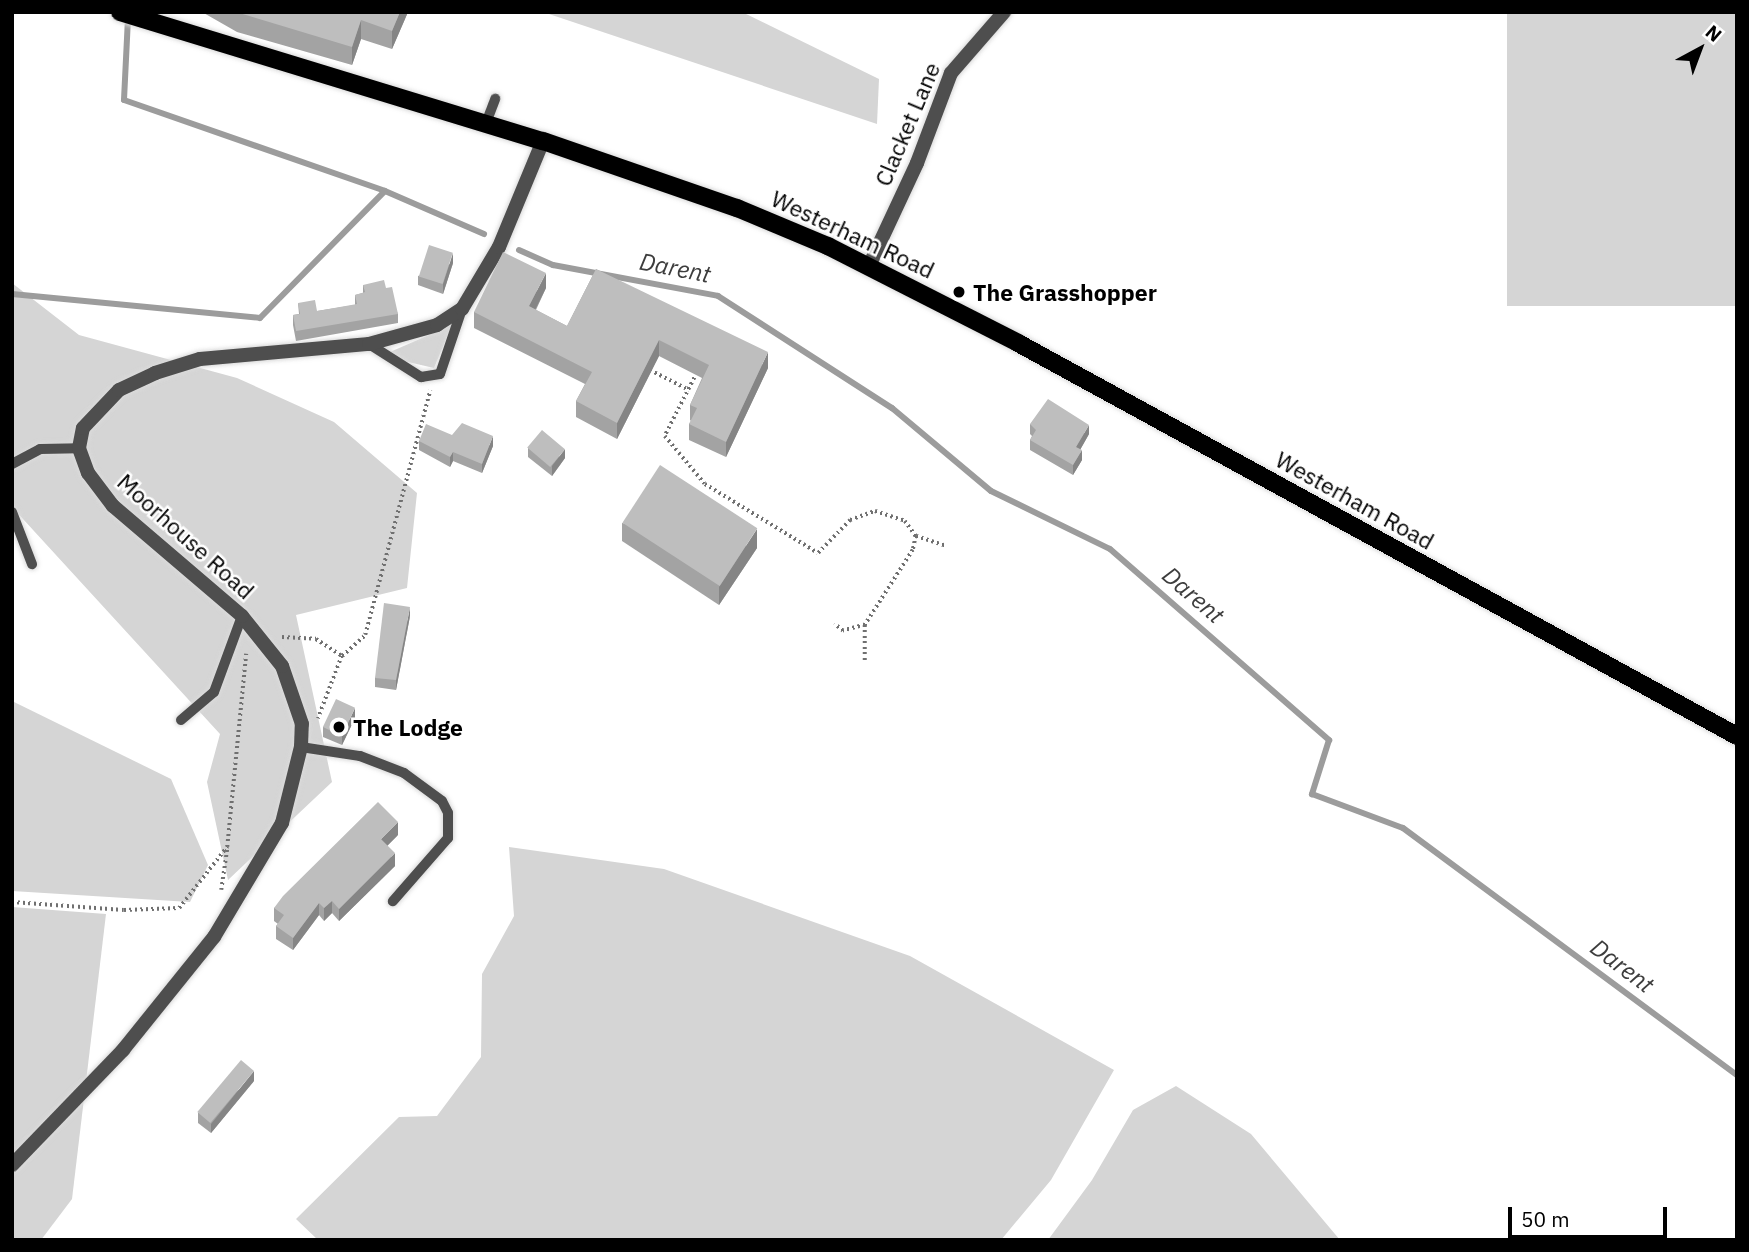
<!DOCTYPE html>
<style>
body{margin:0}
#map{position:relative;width:1749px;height:1252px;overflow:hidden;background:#fff;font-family:"IBM Plex Sans",sans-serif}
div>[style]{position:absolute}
.green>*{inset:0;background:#d5d5d5;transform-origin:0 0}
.stream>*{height:6px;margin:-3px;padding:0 3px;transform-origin:3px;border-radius:3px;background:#9c9c9c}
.path>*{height:3.5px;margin-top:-1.75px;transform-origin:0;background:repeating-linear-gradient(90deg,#707070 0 2px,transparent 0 5.5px)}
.roads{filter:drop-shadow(0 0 2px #dbdbdb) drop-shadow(0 0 2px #dbdbdb)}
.service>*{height:10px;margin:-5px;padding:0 5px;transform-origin:5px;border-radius:5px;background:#4e4e4e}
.tertiary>*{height:14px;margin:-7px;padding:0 7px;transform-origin:7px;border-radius:7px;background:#4e4e4e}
.primary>*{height:18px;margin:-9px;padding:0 9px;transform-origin:9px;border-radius:9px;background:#000}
.wall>*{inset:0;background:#a3a3a3}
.shaded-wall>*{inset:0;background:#858585}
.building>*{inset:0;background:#bebebe;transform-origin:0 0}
.dots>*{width:19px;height:19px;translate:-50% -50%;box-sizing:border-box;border:4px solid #fff;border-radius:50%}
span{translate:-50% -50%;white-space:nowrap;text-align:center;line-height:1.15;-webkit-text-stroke:5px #fff;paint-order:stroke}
.street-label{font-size:23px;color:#000}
.poi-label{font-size:23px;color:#000;font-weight:700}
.left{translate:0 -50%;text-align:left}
.water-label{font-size:24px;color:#3d3d3d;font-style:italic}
.frame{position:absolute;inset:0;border:14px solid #000;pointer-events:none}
.north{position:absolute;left:1665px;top:14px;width:70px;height:70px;-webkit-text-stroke:5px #fff;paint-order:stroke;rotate:41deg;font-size:19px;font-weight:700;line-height:28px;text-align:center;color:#000}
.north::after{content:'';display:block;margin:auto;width:24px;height:32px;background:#000;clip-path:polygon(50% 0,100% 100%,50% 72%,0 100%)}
.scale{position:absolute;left:1508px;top:1207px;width:159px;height:32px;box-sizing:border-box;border:4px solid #000;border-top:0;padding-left:9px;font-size:21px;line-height:24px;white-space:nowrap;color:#000;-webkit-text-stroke:5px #fff;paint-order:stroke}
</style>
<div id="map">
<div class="green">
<i style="clip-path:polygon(543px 12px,742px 12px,879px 79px,877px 124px)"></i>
<i style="left:1507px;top:12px;width:230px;height:294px"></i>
<i style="clip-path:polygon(12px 283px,79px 335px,237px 378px,334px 422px,417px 493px,407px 588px,296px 615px,332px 782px,228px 880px,207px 782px,220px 734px,12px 507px)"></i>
<i style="clip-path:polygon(452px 325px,434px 368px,395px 359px,390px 352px)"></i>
<i style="clip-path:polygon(12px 701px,171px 779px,208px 865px,190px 902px,12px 891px)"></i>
<i style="clip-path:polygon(509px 847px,664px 869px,910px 956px,1114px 1070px,1051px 1180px,1001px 1240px,318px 1240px,296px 1219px,399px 1117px,437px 1116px,481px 1057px,482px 974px,514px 916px)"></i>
<i style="clip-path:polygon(12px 907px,106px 914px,72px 1199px,41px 1240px,12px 1240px)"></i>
<i style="clip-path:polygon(1176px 1086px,1251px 1134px,1340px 1240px,1048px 1240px,1092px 1180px,1133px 1110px)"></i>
</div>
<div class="stream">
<i style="left:128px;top:18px;width:82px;rotate:92.8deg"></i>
<i style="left:124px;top:100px;width:276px;rotate:19.2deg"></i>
<i style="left:385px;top:191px;width:108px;rotate:23.5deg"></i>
<i style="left:519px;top:250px;width:37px;rotate:24deg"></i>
<i style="left:553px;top:265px;width:168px;rotate:10.6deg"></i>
<i style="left:718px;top:296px;width:207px;rotate:32.8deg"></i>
<i style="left:892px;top:408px;width:129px;rotate:40deg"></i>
<i style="left:991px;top:491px;width:132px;rotate:26deg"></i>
<i style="left:1110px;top:549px;width:291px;rotate:41.1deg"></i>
<i style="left:1329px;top:740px;width:57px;rotate:107.5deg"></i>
<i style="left:1312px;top:794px;width:97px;rotate:20.5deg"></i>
<i style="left:1403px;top:828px;width:415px;rotate:36.5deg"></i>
<i style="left:12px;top:294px;width:249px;rotate:5.5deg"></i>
<i style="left:260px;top:318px;width:178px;rotate:-45.5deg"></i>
</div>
<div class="path">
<i style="left:650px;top:370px;width:44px;rotate:27.1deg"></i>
<i style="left:697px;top:373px;width:71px;rotate:116.9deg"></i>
<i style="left:665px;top:436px;width:62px;rotate:50.2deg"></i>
<i style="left:705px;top:484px;width:132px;rotate:31.4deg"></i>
<i style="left:818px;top:553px;width:46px;rotate:-45.9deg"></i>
<i style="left:850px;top:520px;width:27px;rotate:-20deg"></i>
<i style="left:875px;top:511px;width:32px;rotate:18deg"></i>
<i style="left:905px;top:521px;width:19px;rotate:54deg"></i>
<i style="left:916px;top:536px;width:14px;rotate:102deg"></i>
<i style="left:913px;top:550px;width:89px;rotate:122.6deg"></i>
<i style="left:865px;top:625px;width:23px;rotate:165deg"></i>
<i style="left:843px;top:631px;width:11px;rotate:-142deg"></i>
<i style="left:916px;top:536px;width:32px;rotate:18deg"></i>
<i style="left:865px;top:625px;width:38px;rotate:90deg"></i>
<i style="left:282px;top:637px;width:34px;rotate:3deg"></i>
<i style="left:316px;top:639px;width:31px;rotate:33deg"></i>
<i style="left:342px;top:656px;width:67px;rotate:110.9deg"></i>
<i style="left:342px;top:656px;width:31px;rotate:-42deg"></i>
<i style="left:365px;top:635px;width:253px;rotate:-75.1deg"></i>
<i style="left:221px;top:890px;width:41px;rotate:-81.7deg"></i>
<i style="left:12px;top:902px;width:112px;rotate:4.1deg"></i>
<i style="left:124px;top:910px;width:55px;rotate:-2.1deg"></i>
<i style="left:179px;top:908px;width:78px;rotate:-51.8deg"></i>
<i style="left:227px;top:847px;width:194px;rotate:-84.4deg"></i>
</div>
<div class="roads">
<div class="service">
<i style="left:486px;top:123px;width:26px;rotate:-69deg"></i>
<i style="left:369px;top:344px;width:62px;rotate:32.4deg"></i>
<i style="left:421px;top:377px;width:19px;rotate:-9deg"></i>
<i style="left:440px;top:374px;width:69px;rotate:-71.3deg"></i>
<i style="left:12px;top:464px;width:32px;rotate:-28deg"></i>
<i style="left:40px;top:449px;width:39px;rotate:-1deg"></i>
<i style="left:12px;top:512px;width:56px;rotate:69deg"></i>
<i style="left:181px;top:720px;width:43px;rotate:-40.3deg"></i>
<i style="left:214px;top:692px;width:81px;rotate:-69.8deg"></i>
<i style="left:301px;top:747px;width:60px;rotate:8.7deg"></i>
<i style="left:360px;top:756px;width:47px;rotate:21.1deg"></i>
<i style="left:404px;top:773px;width:47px;rotate:36.4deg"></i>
<i style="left:442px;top:801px;width:13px;rotate:63deg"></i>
<i style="left:448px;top:813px;width:25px;rotate:90deg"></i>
<i style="left:448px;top:838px;width:84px;rotate:131.1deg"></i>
</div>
<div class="tertiary">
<i style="left:869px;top:266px;width:114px;rotate:-65deg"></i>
<i style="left:917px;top:163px;width:96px;rotate:-69.3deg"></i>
<i style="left:951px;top:73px;width:81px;rotate:-49deg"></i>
<i style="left:12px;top:1165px;width:160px;rotate:-46deg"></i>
<i style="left:123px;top:1050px;width:145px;rotate:-51.2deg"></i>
<i style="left:214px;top:937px;width:133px;rotate:-59.2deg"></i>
<i style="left:282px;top:823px;width:78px;rotate:-76deg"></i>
<i style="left:301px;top:747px;width:23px;rotate:-88deg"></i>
<i style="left:302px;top:724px;width:61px;rotate:-109deg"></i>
<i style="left:282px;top:666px;width:64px;rotate:-128.7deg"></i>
<i style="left:242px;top:616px;width:170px;rotate:-139.5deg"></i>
<i style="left:113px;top:506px;width:41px;rotate:-127.1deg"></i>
<i style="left:88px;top:473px;width:27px;rotate:-110deg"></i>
<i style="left:79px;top:448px;width:20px;rotate:-79deg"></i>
<i style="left:83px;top:428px;width:52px;rotate:-46.5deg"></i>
<i style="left:119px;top:390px;width:40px;rotate:-25deg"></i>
<i style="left:155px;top:373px;width:47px;rotate:-17.3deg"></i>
<i style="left:200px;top:359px;width:170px;rotate:-5.1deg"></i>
<i style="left:369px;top:344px;width:71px;rotate:-15.6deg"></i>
<i style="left:437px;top:325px;width:30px;rotate:-33deg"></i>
<i style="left:462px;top:309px;width:72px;rotate:-59.2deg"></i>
<i style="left:499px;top:247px;width:115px;rotate:-67.5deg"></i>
</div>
<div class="primary">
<i style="left:120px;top:12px;width:442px;rotate:17deg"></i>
<i style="left:543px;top:141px;width:205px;rotate:19.1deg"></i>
<i style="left:737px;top:208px;width:99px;rotate:22.7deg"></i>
<i style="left:828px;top:246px;width:213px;rotate:27deg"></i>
<i style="left:1018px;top:343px;width:819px;rotate:28.66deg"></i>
</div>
</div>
<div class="wall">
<i style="clip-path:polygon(202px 12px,408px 12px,392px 49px,361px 39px,352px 65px,237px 32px)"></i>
<i style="clip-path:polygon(453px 263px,443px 294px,418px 285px,418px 276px)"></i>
<i style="clip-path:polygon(596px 269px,768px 368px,726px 457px,689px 440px,689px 424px,691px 421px,690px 420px,690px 405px,702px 378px,659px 356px,617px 439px,576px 417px,576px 401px,585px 384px,474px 328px,474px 312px,546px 288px,536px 310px,567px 326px)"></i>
<i style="clip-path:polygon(363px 285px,386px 288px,398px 314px,398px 323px,296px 341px,293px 325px,293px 315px,299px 314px,298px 303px,317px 311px,355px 305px,355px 295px,363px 293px)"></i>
<i style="clip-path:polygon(1030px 424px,1089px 434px,1080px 450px,1082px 460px,1073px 475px,1030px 450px,1030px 440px,1032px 436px,1030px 434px)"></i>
<i style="clip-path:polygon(452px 435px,493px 446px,482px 473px,453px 461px,450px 467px,419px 450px,419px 441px)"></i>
<i style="clip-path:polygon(528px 448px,565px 458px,552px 476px,528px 457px)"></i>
<i style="clip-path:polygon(622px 523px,757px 548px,719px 605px,622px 541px)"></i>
<i style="clip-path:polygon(410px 616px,396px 690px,375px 687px,375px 678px)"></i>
<i style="clip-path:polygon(355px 718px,342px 745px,323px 737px,323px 727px)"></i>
<i style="clip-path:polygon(398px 835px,387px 846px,395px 866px,339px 921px,332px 913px,324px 921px,319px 915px,293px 950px,276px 939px,276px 926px,278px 924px,274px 921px,274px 908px)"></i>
<i style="clip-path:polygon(254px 1081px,211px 1133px,198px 1123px,198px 1113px)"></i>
</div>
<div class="shaded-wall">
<i style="clip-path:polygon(400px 12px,408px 12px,392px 49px,392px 31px)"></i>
<i style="clip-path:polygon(361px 20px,361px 39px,352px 65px,352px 47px)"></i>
<i style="clip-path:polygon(453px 253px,453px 263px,443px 294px,443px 284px)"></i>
<i style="clip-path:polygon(546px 273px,546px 288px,529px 322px,529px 306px)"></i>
<i style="clip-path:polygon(659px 340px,659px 356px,617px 439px,617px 423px)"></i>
<i style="clip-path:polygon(768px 352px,768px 368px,726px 457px,726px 442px)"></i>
<i style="clip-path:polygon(1089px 425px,1089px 434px,1076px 457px,1076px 447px)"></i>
<i style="clip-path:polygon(493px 436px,493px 446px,482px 473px,482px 464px)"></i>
<i style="clip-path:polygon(565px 449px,565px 458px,552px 476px,552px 466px)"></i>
<i style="clip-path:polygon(1082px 450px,1082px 460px,1073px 475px,1073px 465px)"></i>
<i style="clip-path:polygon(453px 452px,453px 461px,450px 467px,450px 457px)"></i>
<i style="clip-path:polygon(757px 529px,757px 548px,719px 605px,719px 587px)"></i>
<i style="clip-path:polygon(410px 607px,410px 616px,396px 690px,396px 680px)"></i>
<i style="clip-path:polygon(355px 708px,355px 718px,342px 745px,342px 736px)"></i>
<i style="clip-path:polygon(398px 822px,398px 835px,381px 852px,381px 839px)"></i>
<i style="clip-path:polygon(395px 853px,395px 866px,339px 921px,339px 909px)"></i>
<i style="clip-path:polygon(332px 901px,332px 913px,324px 921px,324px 908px)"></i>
<i style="clip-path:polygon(319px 903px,319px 915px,293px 950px,293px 938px)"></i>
<i style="clip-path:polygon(254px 1071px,254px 1081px,211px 1133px,211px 1124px)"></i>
</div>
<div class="building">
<i style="clip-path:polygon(236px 12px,400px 12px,392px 31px,361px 20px,352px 47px)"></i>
<i style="left:429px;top:245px;width:25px;height:33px;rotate:18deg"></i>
<i style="clip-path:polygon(503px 252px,546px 273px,529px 306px,567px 326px,596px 269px,768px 352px,726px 442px,689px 424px,697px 408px,690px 405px,709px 365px,659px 340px,617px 423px,576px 401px,592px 372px,474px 312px)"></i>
<i style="clip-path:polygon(384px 280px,386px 288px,392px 287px,398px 314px,296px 331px,293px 315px,300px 314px,298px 303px,315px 300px,317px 311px,357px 304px,355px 295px,365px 292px,363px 285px)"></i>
<i style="clip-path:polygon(1048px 399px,1089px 425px,1076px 447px,1082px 450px,1073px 465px,1030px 440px,1036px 430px,1030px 424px)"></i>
<i style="clip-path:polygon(462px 423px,493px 436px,482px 464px,453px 452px,450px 457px,419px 441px,426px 424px,452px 435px)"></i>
<i style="left:542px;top:430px;width:30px;height:23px;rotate:40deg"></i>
<i style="left:660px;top:465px;width:116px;height:69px;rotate:33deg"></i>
<i style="clip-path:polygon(384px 603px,410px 607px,396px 680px,375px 678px)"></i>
<i style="left:336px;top:699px;width:21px;height:31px;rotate:25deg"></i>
<i style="clip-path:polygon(378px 802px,398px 822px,381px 839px,395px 853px,339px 909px,332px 901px,324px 908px,319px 903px,293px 938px,276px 926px,284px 915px,274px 908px,283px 896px)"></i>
<i style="left:241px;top:1060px;width:17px;height:68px;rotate:40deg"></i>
</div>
<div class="dots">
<i style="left:959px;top:292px;background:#000"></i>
<i style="left:339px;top:727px;background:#000"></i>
</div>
<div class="street-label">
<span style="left:907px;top:124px;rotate:-67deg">Clacket Lane</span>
<span style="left:853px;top:234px;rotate:25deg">Westerham Road</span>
<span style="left:1355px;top:500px;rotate:29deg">Westerham Road</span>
<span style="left:186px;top:536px;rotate:42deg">Moorhouse Road</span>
</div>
<div class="poi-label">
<span class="left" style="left:973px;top:292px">The Grasshopper</span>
<span class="left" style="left:353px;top:727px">The Lodge</span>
</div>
<div class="water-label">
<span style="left:675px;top:268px;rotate:11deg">Darent</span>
<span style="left:1193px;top:595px;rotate:41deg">Darent</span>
<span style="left:1622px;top:966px;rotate:37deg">Darent</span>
</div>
<div class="frame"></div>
<div class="north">N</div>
<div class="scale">50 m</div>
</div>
